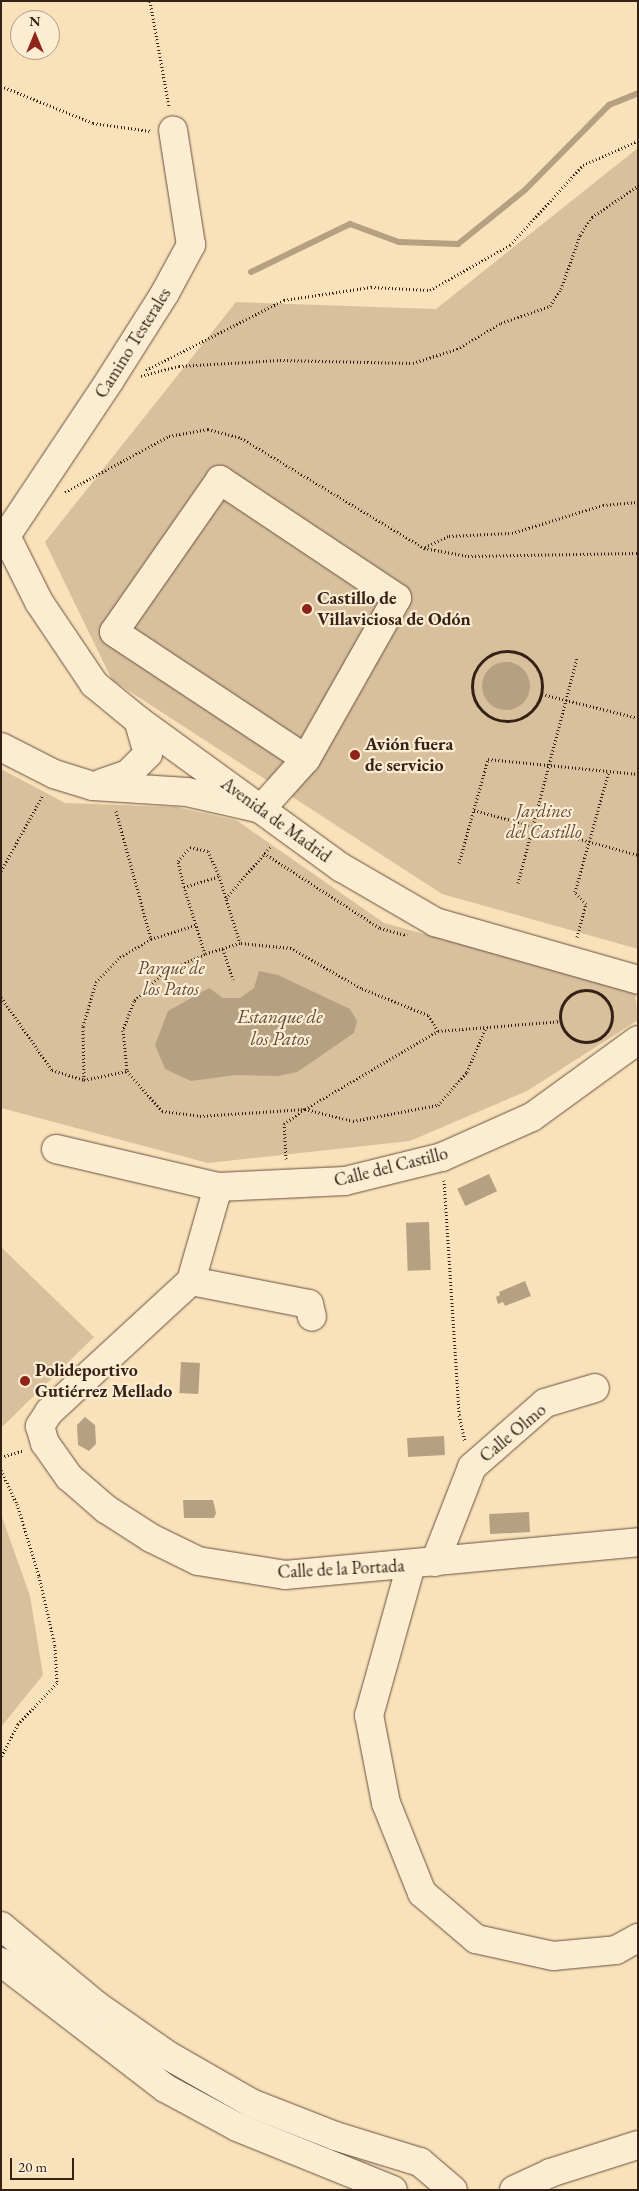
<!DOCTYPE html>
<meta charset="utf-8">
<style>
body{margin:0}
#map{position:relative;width:639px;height:2191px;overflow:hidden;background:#f9e1b9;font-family:"EB Garamond",serif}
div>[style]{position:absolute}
.green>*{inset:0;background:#d8c09d}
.water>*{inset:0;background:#b6a082;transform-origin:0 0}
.round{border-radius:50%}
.stream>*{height:6px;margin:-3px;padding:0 3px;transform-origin:3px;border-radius:3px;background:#b6a082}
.path>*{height:3px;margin-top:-1.5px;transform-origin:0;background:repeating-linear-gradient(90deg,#352116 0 1px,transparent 0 3.5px)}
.path>.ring{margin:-1.5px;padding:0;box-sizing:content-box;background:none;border:3px solid #352116;border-radius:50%}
.roads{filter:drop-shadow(0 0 1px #66513f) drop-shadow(0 0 1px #66513f)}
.minor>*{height:28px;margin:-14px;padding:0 14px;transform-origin:14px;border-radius:14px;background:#fbecd2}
.dots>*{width:14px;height:14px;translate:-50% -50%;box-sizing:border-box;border:2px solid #fbecd2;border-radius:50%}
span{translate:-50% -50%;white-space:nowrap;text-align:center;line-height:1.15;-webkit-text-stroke:4.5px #fbecd2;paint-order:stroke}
.street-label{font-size:18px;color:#352116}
.poi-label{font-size:18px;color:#352116;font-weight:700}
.left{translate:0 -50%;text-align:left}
.park-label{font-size:18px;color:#5e4938;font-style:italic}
.water-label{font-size:19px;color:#624d3c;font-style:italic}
.frame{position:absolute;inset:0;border:2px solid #352116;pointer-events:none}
.north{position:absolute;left:10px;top:10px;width:50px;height:50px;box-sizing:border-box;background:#fbecd2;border:1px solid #ac9b87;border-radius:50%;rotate:0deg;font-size:14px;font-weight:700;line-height:20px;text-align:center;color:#352116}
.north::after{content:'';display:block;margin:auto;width:18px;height:22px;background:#8f2418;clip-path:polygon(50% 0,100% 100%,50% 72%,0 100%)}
.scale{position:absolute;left:10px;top:2158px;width:64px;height:22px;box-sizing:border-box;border:2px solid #352116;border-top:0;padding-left:6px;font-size:15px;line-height:18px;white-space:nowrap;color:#352116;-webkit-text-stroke:4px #fbecd2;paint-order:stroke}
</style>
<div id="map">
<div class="green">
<i style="clip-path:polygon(638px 148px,638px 949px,442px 894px,112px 680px,45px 542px,236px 302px,436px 309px)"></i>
<i style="clip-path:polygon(1px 769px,65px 803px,176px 807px,236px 820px,384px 923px,635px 991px,638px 1020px,527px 1091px,410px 1141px,208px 1163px,1px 1108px)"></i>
<i style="clip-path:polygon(1px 1247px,94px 1337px,1px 1428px)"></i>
<i style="clip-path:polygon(1px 1514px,30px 1596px,43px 1675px,1px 1727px)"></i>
</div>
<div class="water">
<i class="round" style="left:482px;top:662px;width:48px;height:48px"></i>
<i style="clip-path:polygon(259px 971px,278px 975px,350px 1009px,357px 1021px,354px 1033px,297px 1072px,278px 1076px,236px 1075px,191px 1081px,165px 1069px,155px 1045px,168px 1011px,209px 988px,223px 998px,240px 998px,254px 988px)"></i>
<i style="left:489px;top:1174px;width:19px;height:35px;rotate:65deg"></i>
<i style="left:429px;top:1222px;width:48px;height:23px;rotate:88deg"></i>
<i style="clip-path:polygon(525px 1281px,531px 1296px,505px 1306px,503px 1302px,498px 1304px,496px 1297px,500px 1295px,499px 1292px)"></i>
<i style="left:181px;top:1362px;width:19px;height:31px;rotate:3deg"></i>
<i style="clip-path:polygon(85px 1417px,95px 1425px,96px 1444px,89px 1451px,78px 1445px,77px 1425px)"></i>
<i style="left:444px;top:1436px;width:19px;height:37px;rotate:87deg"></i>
<i style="clip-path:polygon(183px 1500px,213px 1500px,216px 1513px,214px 1518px,184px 1518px)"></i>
<i style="left:529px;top:1512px;width:20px;height:40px;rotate:87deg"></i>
</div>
<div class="stream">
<i style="left:251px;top:272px;width:110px;rotate:-25.9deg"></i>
<i style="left:350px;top:224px;width:52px;rotate:20.2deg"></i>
<i style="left:399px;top:242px;width:59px;rotate:1.9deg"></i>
<i style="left:458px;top:244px;width:86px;rotate:-38.9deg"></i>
<i style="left:525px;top:190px;width:120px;rotate:-45.3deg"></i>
<i style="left:609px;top:105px;width:31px;rotate:-22deg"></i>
</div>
<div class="path">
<i style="left:150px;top:1px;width:108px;rotate:79.8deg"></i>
<i style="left:1px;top:86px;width:99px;rotate:21.9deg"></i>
<i style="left:93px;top:123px;width:58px;rotate:8deg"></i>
<i style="left:146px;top:370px;width:155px;rotate:-26.9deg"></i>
<i style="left:284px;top:300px;width:88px;rotate:-8.5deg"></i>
<i style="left:371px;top:287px;width:59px;rotate:2.9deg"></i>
<i style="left:430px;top:290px;width:92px;rotate:-29.4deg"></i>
<i style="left:510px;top:245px;width:108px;rotate:-47.6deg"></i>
<i style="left:583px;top:165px;width:60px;rotate:-23.6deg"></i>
<i style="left:141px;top:376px;width:39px;rotate:-15deg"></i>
<i style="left:179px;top:366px;width:101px;rotate:-3.4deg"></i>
<i style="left:280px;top:360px;width:133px;rotate:1.3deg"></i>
<i style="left:413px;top:363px;width:46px;rotate:-17.7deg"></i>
<i style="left:457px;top:349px;width:51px;rotate:-30.6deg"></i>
<i style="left:501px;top:323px;width:52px;rotate:-19.1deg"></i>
<i style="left:550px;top:306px;width:20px;rotate:-57deg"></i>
<i style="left:561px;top:289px;width:57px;rotate:-70.6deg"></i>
<i style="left:580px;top:235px;width:22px;rotate:-56deg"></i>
<i style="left:592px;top:217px;width:55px;rotate:-34deg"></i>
<i style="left:65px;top:492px;width:118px;rotate:-28.3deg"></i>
<i style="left:169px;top:436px;width:40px;rotate:-10deg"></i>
<i style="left:208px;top:429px;width:34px;rotate:15deg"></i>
<i style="left:241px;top:438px;width:214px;rotate:31deg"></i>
<i style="left:424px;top:548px;width:45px;rotate:10.3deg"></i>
<i style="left:468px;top:556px;width:170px;rotate:-1deg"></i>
<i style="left:425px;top:547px;width:26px;rotate:-25deg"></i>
<i style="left:449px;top:536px;width:63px;rotate:-2.7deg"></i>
<i style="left:512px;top:533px;width:95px;rotate:-17.1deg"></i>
<i style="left:603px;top:505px;width:35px;rotate:-5deg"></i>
<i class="ring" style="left:472px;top:651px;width:67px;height:67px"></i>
<i style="left:542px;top:694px;width:99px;rotate:14deg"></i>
<i style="left:474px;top:810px;width:170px;rotate:15.3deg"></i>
<i style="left:116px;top:811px;width:133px;rotate:74.7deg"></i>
<i style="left:264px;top:853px;width:138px;rotate:32.9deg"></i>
<i style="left:380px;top:928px;width:28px;rotate:15deg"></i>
<i style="left:459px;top:863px;width:108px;rotate:-74.4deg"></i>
<i style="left:488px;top:759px;width:151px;rotate:5.7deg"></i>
<i style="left:1px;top:871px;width:87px;rotate:-61.1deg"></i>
<i style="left:219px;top:876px;width:70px;rotate:72.6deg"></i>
<i style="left:240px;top:943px;width:37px;rotate:163deg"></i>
<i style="left:205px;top:954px;width:70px;rotate:-107.4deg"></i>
<i style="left:184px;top:887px;width:37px;rotate:-17deg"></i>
<i style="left:518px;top:883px;width:233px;rotate:-75.3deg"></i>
<i style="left:184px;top:887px;width:27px;rotate:-103deg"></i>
<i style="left:178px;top:861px;width:18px;rotate:-49deg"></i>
<i style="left:190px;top:847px;width:18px;rotate:13deg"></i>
<i style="left:208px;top:851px;width:27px;rotate:66deg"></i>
<i style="left:226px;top:898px;width:69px;rotate:-49.1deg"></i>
<i style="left:577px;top:937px;width:34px;rotate:-75deg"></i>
<i style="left:586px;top:904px;width:16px;rotate:-133deg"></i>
<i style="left:575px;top:892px;width:126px;rotate:-74.3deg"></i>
<i style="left:223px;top:949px;width:32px;rotate:72deg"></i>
<i style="left:205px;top:954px;width:46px;rotate:155.7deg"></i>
<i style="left:163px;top:973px;width:40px;rotate:136deg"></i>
<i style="left:134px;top:1001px;width:31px;rotate:111deg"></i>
<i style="left:123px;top:1030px;width:41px;rotate:84.4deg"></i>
<i style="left:127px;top:1071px;width:53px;rotate:48.8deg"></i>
<i style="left:162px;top:1111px;width:38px;rotate:7deg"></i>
<i style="left:200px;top:1116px;width:105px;rotate:-3.8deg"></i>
<i style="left:305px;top:1109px;width:154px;rotate:-30.4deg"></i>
<i style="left:438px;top:1031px;width:19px;rotate:-122deg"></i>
<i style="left:428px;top:1015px;width:72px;rotate:-158.1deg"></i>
<i style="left:361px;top:988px;width:81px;rotate:-150.3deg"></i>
<i style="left:291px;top:948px;width:51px;rotate:-174.4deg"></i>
<i class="ring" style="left:560px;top:990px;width:49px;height:49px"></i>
<i style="left:1px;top:997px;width:89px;rotate:55.1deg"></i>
<i style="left:52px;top:1070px;width:34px;rotate:17deg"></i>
<i style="left:84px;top:1080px;width:44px;rotate:-11.8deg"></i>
<i style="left:438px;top:1031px;width:123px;rotate:-4.6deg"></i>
<i style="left:84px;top:1080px;width:54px;rotate:-91.1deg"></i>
<i style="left:83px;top:1026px;width:46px;rotate:-73.5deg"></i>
<i style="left:96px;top:982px;width:35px;rotate:-46deg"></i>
<i style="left:120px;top:957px;width:36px;rotate:-30deg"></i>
<i style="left:151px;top:939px;width:47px;rotate:-17.3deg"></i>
<i style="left:286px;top:1159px;width:35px;rotate:-93deg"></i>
<i style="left:284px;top:1124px;width:26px;rotate:-36deg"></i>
<i style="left:305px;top:1109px;width:49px;rotate:14deg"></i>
<i style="left:353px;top:1121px;width:86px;rotate:-10.7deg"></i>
<i style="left:438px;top:1105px;width:44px;rotate:-48.7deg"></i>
<i style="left:467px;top:1072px;width:49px;rotate:-67.1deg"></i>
<i style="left:444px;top:1180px;width:235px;rotate:86.3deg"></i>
<i style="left:459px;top:1415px;width:26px;rotate:77deg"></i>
<i style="left:1px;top:1457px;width:22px;rotate:-16deg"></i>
<i style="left:1px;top:1470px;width:38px;rotate:65deg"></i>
<i style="left:17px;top:1504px;width:75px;rotate:73deg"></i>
<i style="left:39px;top:1576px;width:72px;rotate:77.1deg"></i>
<i style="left:55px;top:1646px;width:37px;rotate:87deg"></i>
<i style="left:57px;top:1683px;width:57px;rotate:133.6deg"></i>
<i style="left:18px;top:1724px;width:38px;rotate:117deg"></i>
</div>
<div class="roads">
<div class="minor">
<i style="left:6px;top:536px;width:74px;rotate:63.4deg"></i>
<i style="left:39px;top:602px;width:99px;rotate:56.1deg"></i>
<i style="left:94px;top:684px;width:57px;rotate:39.3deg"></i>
<i style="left:138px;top:720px;width:252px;rotate:36deg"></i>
<i style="left:342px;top:868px;width:108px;rotate:30.1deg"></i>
<i style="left:435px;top:922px;width:211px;rotate:15.9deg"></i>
<i style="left:6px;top:536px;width:187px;rotate:-56.3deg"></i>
<i style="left:110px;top:380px;width:103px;rotate:-57.7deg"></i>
<i style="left:165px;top:293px;width:55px;rotate:-61.6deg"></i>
<i style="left:191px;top:245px;width:116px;rotate:-98.9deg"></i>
<i style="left:1px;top:747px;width:59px;rotate:27deg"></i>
<i style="left:54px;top:774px;width:41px;rotate:17.1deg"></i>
<i style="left:93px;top:786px;width:94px;rotate:3.7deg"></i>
<i style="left:187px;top:792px;width:76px;rotate:12.9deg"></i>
<i style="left:261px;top:809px;width:67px;rotate:-48deg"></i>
<i style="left:306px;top:759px;width:185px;rotate:-60.5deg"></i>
<i style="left:397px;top:598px;width:213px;rotate:-146.3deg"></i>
<i style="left:220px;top:480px;width:185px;rotate:124.9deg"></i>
<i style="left:114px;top:632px;width:230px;rotate:33.5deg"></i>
<i style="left:102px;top:783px;width:28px;rotate:-19deg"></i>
<i style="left:128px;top:774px;width:28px;rotate:-45deg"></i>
<i style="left:148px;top:754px;width:35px;rotate:-106deg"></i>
<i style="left:56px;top:1149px;width:166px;rotate:13.2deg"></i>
<i style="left:218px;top:1187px;width:127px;rotate:-2.7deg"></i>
<i style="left:345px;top:1181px;width:100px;rotate:-13.9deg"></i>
<i style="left:442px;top:1157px;width:98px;rotate:-24deg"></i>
<i style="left:532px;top:1117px;width:131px;rotate:-36deg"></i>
<i style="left:218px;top:1187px;width:98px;rotate:106deg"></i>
<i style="left:191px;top:1281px;width:193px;rotate:137.3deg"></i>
<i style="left:49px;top:1412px;width:17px;rotate:123deg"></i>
<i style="left:40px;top:1426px;width:18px;rotate:74deg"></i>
<i style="left:45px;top:1443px;width:42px;rotate:54.8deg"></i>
<i style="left:69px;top:1477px;width:49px;rotate:40.9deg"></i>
<i style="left:106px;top:1509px;width:54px;rotate:32.8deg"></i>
<i style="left:151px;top:1538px;width:52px;rotate:26.1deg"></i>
<i style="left:198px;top:1561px;width:88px;rotate:9.1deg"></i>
<i style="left:285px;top:1575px;width:355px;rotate:-5.3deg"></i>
<i style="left:191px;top:1281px;width:120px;rotate:11deg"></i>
<i style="left:309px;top:1304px;width:13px;rotate:77deg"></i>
<i style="left:435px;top:1562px;width:102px;rotate:-68.7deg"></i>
<i style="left:472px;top:1467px;width:97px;rotate:-41.2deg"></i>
<i style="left:545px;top:1403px;width:52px;rotate:-16.7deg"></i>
<i style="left:411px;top:1565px;width:156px;rotate:105.6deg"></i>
<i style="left:369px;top:1715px;width:90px;rotate:79.1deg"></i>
<i style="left:386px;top:1803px;width:97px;rotate:68.2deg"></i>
<i style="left:422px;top:1893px;width:71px;rotate:40.4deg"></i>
<i style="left:476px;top:1939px;width:79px;rotate:12.4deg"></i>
<i style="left:553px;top:1956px;width:63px;rotate:-5.4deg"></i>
<i style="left:616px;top:1950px;width:25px;rotate:-29deg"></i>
<i style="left:1px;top:1926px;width:124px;rotate:39.7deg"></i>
<i style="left:96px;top:2005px;width:89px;rotate:34.9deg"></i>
<i style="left:169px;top:2056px;width:95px;rotate:29.8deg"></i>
<i style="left:251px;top:2103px;width:90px;rotate:21.4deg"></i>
<i style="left:335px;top:2136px;width:89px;rotate:17deg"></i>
<i style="left:420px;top:2162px;width:43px;rotate:40.3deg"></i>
<i style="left:1px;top:1962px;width:207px;rotate:37.5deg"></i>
<i style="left:165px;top:2088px;width:82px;rotate:28.4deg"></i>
<i style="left:237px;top:2127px;width:168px;rotate:22deg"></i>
<i style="left:514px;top:2190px;width:40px;rotate:-25deg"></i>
<i style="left:550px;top:2173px;width:92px;rotate:-17.7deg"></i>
</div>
</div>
<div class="dots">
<i style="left:307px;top:609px;background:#8f2418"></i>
<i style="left:355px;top:755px;background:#8f2418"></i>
<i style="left:25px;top:1381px;background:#8f2418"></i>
</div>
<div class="street-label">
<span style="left:133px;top:343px;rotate:-58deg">Camino Testerales</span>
<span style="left:276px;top:820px;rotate:36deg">Avenida de Madrid</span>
<span style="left:391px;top:1167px;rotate:-14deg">Calle del Castillo</span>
<span style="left:513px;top:1433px;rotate:-40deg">Calle Olmo</span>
<span style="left:341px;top:1569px;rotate:-3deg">Calle de la Portada</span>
</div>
<div class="poi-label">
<span class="left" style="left:317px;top:609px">Castillo de<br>Villaviciosa de Odón</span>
<span class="left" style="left:365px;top:755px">Avión fuera<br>de servicio</span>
<span class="left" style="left:35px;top:1381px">Polideportivo<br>Gutiérrez Mellado</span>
</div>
<div class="park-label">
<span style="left:544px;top:822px">Jardines<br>del Castillo</span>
<span style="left:171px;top:979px">Parque de<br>los Patos</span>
</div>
<div class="water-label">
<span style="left:280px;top:1028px">Estanque de<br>los Patos</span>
</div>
<div class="frame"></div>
<div class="north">N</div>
<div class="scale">20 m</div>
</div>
